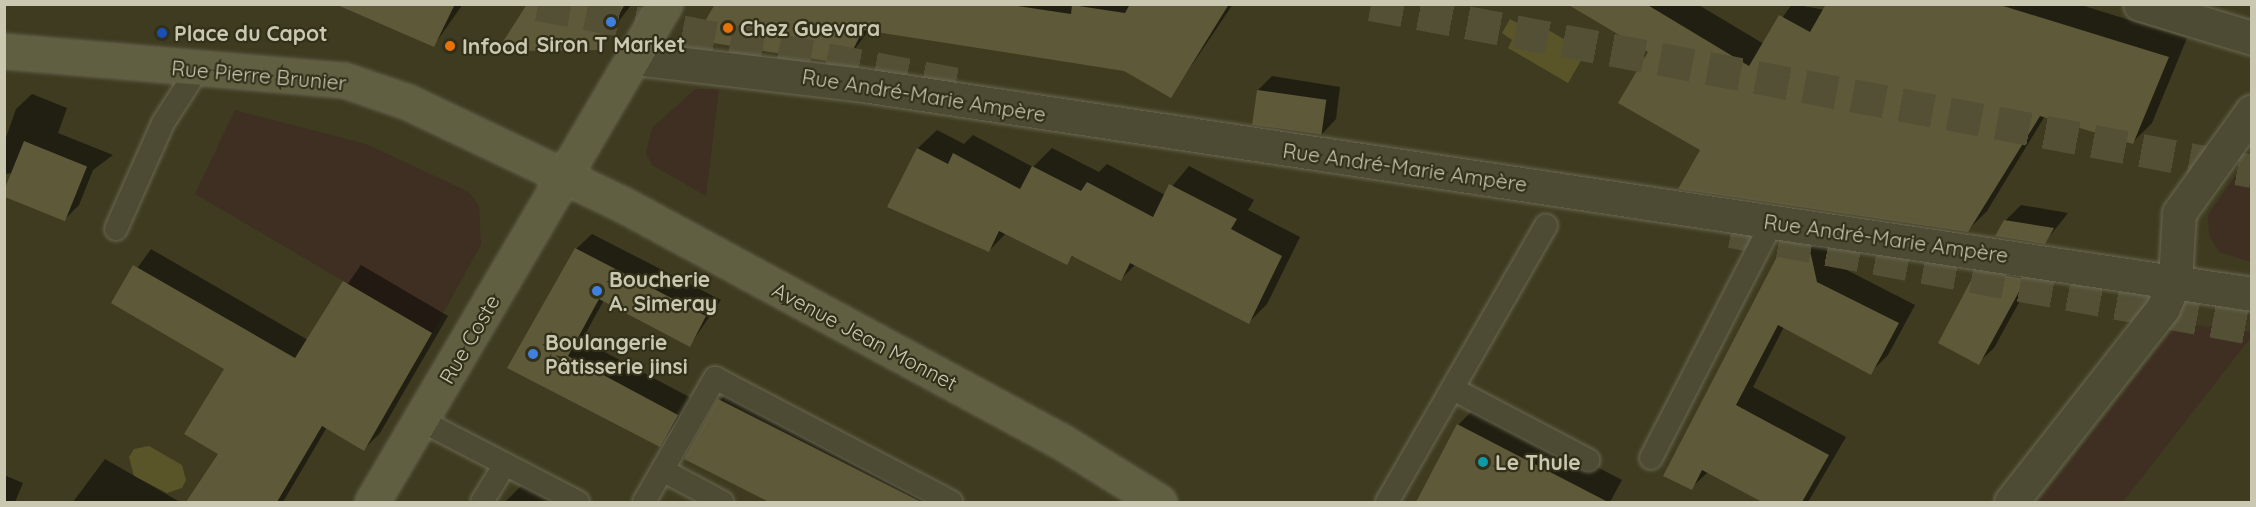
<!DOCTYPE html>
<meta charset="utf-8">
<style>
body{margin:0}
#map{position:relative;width:2256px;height:507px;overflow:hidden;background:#3e3b20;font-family:Quicksand,sans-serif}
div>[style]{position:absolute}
.green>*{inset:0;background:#3f2f22}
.water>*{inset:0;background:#5a5528}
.shadow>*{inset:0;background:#0007}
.building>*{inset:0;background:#5d5939;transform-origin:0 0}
.highway-tunnel>*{height:33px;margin-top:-16.5px;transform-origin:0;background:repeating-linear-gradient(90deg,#535036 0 33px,transparent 0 49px)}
.roads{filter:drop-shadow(0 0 2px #6c6953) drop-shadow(0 0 2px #6c6953)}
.lane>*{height:22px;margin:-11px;padding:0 11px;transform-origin:11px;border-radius:11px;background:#4e4b34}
.street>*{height:33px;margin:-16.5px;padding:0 16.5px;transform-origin:16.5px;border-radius:16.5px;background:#4e4b34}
.secondary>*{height:33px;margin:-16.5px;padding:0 16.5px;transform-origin:16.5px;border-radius:16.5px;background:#615f42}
.dots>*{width:16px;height:16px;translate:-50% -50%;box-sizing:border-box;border:3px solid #33301a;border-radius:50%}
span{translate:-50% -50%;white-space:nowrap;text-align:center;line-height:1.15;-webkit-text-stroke:4.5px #33301a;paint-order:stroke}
.poi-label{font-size:21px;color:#cac8b0;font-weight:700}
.left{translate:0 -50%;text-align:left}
.street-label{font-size:21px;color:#cac8b0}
.frame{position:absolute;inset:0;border:6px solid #cac8b0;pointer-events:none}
</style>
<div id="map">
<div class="green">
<i style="clip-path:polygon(695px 89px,719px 89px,706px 196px,652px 165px,646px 153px,652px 128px)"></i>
<i style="clip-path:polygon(235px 110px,366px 144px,469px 192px,479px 206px,481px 245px,432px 333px,195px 194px)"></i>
<i style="clip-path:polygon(2251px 153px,2251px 262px,2219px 252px,2209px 235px,2208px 215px)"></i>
<i style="clip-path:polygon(2178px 323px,2251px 332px,2251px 337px,2123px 502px,2038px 502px)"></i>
</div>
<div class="water">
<i style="clip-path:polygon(1526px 17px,1586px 52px,1568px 83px,1508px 48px,1512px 40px,1502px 33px,1510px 19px,1521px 25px)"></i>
<i style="clip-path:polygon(149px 446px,182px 465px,186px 480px,182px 488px,167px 493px,134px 476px,129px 457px,134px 449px)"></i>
</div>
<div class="shadow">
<i style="clip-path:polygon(394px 4px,463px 4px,434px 45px)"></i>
<i style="clip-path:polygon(529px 4px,632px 4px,598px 48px)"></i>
<i style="clip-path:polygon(716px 4px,1233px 4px,1171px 96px,1124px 69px,869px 30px,845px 62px)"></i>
<i style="clip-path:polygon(1574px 4px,1697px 4px,1764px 44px,1792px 4px,1825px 10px,1828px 4px,2078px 4px,2187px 38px,2152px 123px,2133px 142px,2045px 116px,1987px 211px,1967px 231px)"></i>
<i style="clip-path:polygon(1272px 76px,1340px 87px,1336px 119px,1322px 134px,1258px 90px)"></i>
<i style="clip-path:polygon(32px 94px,67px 108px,58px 133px,113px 155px,93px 170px,79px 205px,64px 220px,4px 195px,13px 173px,4px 174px,4px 143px,16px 109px)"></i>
<i style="clip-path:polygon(937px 130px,964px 144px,973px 135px,1033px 167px,1052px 148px,1099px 172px,1107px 164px,1165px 195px,1189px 166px,1254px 200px,1248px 210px,1300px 237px,1267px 304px,1248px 323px,1136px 264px,1121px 279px,1074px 255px,1067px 263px,1006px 233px,989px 251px,890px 206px,918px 148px)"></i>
<i style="clip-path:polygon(2021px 205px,2068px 213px,2045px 242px,2005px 221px)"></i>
<i style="clip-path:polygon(1803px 225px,1826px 229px,1835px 264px,1915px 305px,1888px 355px,1870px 373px,1784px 327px,1753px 387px,1846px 437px,1808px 502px,1765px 502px,1708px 472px,1691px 488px,1785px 243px)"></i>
<i style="clip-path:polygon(592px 234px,721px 300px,690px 345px,604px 300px,582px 340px,693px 399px,660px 445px,509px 367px,576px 249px)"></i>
<i style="clip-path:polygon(151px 249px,308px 340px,361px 265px,448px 316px,380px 433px,364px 449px,327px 427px,283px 502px,188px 502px,220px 453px,226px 368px,113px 302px)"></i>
<i style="clip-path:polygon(1993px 256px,2040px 264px,1994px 348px,1978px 363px,1977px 272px)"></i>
<i style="clip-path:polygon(739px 380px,950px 488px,942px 502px,772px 502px,686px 459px,720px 400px)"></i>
<i style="clip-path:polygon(1478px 405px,1622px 480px,1610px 502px,1417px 502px,1458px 425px)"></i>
<i style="clip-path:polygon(105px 459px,180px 502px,73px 502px)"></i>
<i style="clip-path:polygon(4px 475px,23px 483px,15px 502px,4px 502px)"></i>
<i style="clip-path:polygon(525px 482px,565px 502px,505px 502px)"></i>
</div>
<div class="building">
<i style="clip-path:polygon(335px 4px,455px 4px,434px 47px)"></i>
<i style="clip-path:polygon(527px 4px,625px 4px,599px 50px,497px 51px)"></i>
<i style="clip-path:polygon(715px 4px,1005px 4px,1071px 14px,1072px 5px,1125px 13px,1130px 4px,1229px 4px,1171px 98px,1124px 71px,863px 30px,846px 64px,694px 40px)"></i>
<i style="clip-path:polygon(1567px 4px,1646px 4px,1749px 66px,1779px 15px,1810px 32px,1826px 4px,1997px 4px,2169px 57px,2133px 144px,2040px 116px,1968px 232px,1678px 189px,1700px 150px,1618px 103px,1648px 52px)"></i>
<i style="left:1257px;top:90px;width:70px;height:35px;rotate:8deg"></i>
<i style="left:24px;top:141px;width:68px;height:59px;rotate:22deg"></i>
<i style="clip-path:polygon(917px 148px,948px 164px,953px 153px,1020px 189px,1032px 166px,1081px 191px,1087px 182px,1153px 217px,1169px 184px,1237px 219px,1231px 229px,1282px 256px,1249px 324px,1130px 263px,1121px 281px,1072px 256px,1067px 265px,999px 231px,989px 252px,887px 207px)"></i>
<i style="clip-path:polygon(2004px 220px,2054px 228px,2045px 244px,1995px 236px)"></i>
<i style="clip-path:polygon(1784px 243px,1809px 246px,1817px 282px,1899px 323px,1871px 375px,1778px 325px,1736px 405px,1829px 455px,1802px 502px,1762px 502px,1702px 470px,1692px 490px,1663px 476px)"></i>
<i style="clip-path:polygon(575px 248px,706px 316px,690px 347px,599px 299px,568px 356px,678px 415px,660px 447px,507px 368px)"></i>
<i style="clip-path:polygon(133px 265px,295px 358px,343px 281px,432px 333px,364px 451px,322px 426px,277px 502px,186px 502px,218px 454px,184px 434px,224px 369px,111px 303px)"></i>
<i style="clip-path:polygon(1976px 271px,2026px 279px,1979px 365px,1938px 343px)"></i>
<i style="clip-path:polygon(718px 399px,921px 502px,769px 502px,684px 459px)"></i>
<i style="clip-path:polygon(1457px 424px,1608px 502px,1416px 502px)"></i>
</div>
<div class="highway-tunnel">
<i style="left:538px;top:4px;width:428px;rotate:10.8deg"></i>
<i style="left:1371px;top:4px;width:897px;rotate:10.73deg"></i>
<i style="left:1731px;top:231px;width:530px;rotate:10.55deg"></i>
</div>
<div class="roads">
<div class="lane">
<i style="left:116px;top:229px;width:116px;rotate:-66.1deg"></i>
<i style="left:163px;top:123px;width:67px;rotate:-57.3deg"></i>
<i style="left:1453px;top:389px;width:153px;rotate:27.7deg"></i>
<i style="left:420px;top:420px;width:178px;rotate:27.4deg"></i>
<i style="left:1651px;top:458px;width:267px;rotate:-62.8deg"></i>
<i style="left:666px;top:472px;width:64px;rotate:28.2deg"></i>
<i style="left:482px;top:502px;width:44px;rotate:-58.8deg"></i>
<i style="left:644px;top:502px;width:143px;rotate:-60.2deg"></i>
<i style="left:715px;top:378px;width:267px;rotate:27.7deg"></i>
<i style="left:1387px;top:502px;width:319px;rotate:-60.1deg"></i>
</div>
<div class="street">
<i style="left:2140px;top:4px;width:117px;rotate:16.9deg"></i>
<i style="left:634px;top:58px;width:224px;rotate:6.7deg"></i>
<i style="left:856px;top:84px;width:1412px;rotate:8.55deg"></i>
<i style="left:2011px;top:502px;width:246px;rotate:-51.9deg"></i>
<i style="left:2163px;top:308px;width:30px;rotate:-67deg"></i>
<i style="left:2175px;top:280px;width:67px;rotate:-86.6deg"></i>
<i style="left:2179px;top:213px;width:125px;rotate:-54.4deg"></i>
</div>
<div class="secondary">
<i style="left:4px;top:51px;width:341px;rotate:4.9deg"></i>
<i style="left:344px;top:80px;width:68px;rotate:19deg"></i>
<i style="left:408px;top:102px;width:237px;rotate:25.5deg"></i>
<i style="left:622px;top:204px;width:497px;rotate:28.4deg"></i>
<i style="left:1059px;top:440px;width:118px;rotate:31.8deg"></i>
<i style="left:372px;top:502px;width:578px;rotate:-59.53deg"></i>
</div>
</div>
<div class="dots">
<i style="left:611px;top:22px;background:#3f7fe0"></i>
<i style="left:728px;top:28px;background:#e8710a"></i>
<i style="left:162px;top:33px;background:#1a4fb4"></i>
<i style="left:450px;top:46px;background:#e8710a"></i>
<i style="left:597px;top:291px;background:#3f7fe0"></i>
<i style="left:533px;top:354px;background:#3f7fe0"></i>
<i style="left:1483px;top:462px;background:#0f9aa8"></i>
</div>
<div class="poi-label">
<span class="left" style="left:740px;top:28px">Chez Guevara</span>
<span class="left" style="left:174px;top:33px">Place du Capot</span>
<span style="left:611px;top:44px">Siron T Market</span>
<span class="left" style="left:462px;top:46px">Infood</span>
<span class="left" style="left:609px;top:291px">Boucherie<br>A. Simeray</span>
<span class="left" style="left:545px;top:354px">Boulangerie<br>Pâtisserie jinsi</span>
<span class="left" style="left:1495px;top:462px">Le Thule</span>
</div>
<div class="street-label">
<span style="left:259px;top:75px;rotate:5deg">Rue Pierre Brunier</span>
<span style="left:924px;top:95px;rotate:9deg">Rue André-Marie Ampère</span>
<span style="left:1405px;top:167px;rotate:8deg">Rue André-Marie Ampère</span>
<span style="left:1886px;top:238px;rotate:8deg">Rue André-Marie Ampère</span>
<span style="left:865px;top:336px;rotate:28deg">Avenue Jean Monnet</span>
<span style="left:469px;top:339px;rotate:-60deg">Rue Coste</span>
</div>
<div class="frame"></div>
</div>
